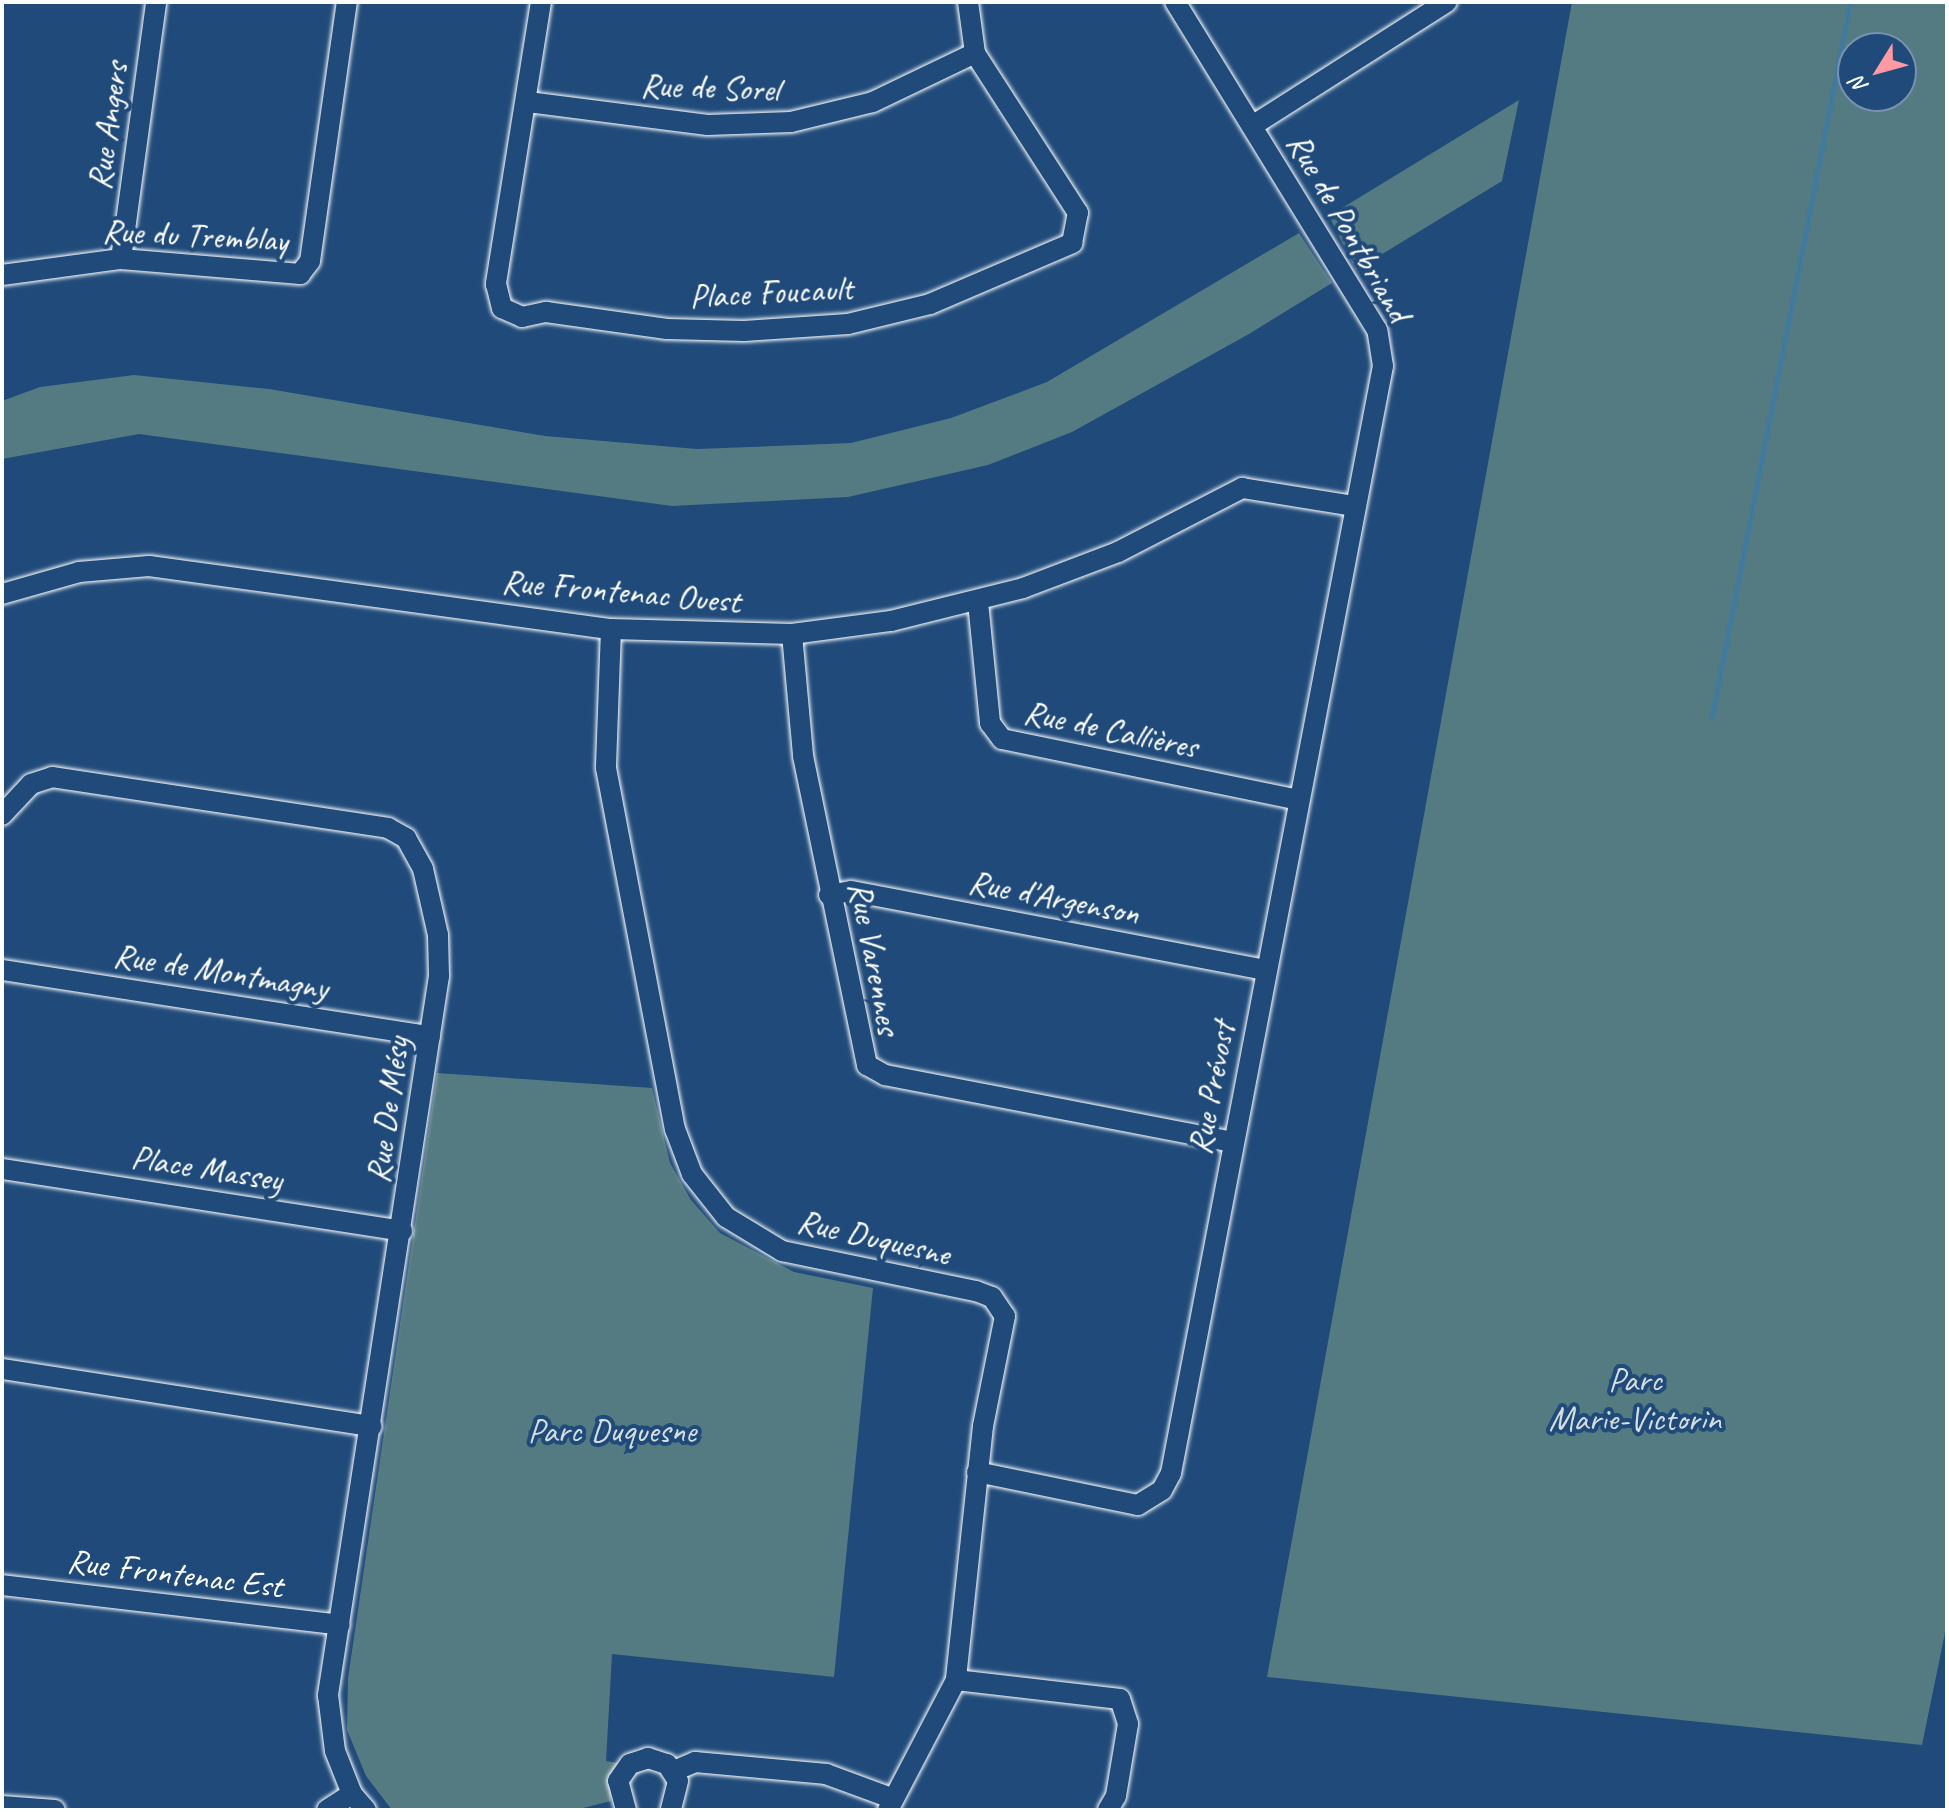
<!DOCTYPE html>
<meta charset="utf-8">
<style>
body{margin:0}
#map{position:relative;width:1949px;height:1812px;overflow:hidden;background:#1f4a7a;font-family:Caveat,sans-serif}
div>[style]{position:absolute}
.green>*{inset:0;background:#557b82}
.stream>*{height:5px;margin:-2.5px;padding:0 2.5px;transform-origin:2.5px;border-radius:2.5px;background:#427a9e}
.roads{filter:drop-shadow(0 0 2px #fff) drop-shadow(0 0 2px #fff)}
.minor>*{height:20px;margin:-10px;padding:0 10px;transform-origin:10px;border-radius:10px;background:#1f4a7a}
span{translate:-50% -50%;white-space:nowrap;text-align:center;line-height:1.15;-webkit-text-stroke:8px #1f4a7a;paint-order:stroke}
.street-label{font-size:34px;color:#fff}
.park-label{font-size:34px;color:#d4dee0}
.frame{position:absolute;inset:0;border:4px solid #fff;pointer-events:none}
.north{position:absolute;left:1837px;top:32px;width:80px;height:80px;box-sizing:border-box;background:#1f4a7a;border:2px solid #7992af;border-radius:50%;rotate:233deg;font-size:22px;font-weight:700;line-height:32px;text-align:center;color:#fff}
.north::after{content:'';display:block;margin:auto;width:28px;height:36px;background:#ff9aa2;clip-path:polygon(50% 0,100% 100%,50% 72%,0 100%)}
</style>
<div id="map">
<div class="green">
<i style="clip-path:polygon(evenodd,1572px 2px,1947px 2px,1947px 1623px,1922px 1745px,1267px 1677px,1572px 2px,1853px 48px,1901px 48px,1901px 96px,1853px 96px,1853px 48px)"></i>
<i style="clip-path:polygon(1519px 100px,1502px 181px,1356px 270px,1329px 216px)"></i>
<i style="clip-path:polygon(1299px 233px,1332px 283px,1249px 334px,1072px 432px,988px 465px,848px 497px,672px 506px,139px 434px,2px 459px,2px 401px,40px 387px,134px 375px,269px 389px,545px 436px,697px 449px,851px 443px,951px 418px,1047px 382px)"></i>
<i style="clip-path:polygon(437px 1073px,652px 1088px,670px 1163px,691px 1200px,720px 1233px,794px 1272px,873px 1288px,834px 1677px,612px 1654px,606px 1761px,618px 1763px,610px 1782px,611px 1801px,575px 1810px,392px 1810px,366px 1776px,347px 1730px,348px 1678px)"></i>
</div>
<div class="stream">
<i style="left:1712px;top:716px;width:727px;rotate:-79.06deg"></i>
</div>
<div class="roads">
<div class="minor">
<i style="left:541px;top:2px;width:286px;rotate:99.1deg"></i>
<i style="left:496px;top:284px;width:25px;rotate:76deg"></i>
<i style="left:502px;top:308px;width:22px;rotate:24deg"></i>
<i style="left:522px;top:317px;width:25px;rotate:-12deg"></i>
<i style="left:546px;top:312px;width:122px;rotate:8deg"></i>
<i style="left:667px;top:329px;width:77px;rotate:1.5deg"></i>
<i style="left:744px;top:331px;width:104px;rotate:-3.9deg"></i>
<i style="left:848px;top:324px;width:84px;rotate:-13.7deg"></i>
<i style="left:930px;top:304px;width:155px;rotate:-23.2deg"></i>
<i style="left:1072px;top:243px;width:31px;rotate:-79deg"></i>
<i style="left:1078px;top:213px;width:190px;rotate:-122.8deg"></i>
<i style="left:975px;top:53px;width:51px;rotate:-97.8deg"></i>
<i style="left:528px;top:102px;width:181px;rotate:7.3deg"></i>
<i style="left:708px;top:125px;width:83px;rotate:-2.1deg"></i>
<i style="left:791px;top:122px;width:84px;rotate:-13.7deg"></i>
<i style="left:873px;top:102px;width:113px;rotate:-25.7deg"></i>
<i style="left:1252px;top:126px;width:231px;rotate:-32.5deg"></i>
<i style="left:121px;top:259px;width:259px;rotate:-82.2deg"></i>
<i style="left:2px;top:275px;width:120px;rotate:-7.7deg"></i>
<i style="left:121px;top:259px;width:180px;rotate:4.8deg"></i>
<i style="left:300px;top:274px;width:16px;rotate:-52deg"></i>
<i style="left:310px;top:261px;width:262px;rotate:-81.9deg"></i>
<i style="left:2px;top:594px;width:80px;rotate:-15.9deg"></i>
<i style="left:79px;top:572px;width:70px;rotate:-4.9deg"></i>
<i style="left:149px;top:566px;width:466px;rotate:7.8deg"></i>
<i style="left:611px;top:629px;width:181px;rotate:1.6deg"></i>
<i style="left:792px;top:634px;width:100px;rotate:-7.5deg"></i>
<i style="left:891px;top:621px;width:136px;rotate:-14deg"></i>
<i style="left:1023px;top:588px;width:102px;rotate:-20.8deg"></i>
<i style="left:1118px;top:552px;width:140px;rotate:-27.3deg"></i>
<i style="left:1242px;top:488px;width:114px;rotate:9.1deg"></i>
<i style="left:978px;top:602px;width:122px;rotate:84.3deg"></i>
<i style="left:990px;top:723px;width:20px;rotate:53deg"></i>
<i style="left:1002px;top:739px;width:303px;rotate:11.6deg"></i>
<i style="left:611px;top:629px;width:139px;rotate:92.1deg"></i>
<i style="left:606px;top:768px;width:368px;rotate:79.2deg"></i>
<i style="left:675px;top:1129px;width:48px;rotate:69.3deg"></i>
<i style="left:692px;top:1174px;width:55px;rotate:51.7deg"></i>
<i style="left:726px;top:1217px;width:66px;rotate:31.3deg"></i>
<i style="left:782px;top:1251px;width:198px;rotate:11.7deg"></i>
<i style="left:976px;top:1291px;width:17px;rotate:21deg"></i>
<i style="left:992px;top:1297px;width:23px;rotate:56deg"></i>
<i style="left:1005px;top:1316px;width:112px;rotate:101.3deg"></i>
<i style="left:983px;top:1426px;width:255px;rotate:96.1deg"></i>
<i style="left:956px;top:1680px;width:147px;rotate:117.6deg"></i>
<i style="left:792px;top:634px;width:122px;rotate:84.8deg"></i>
<i style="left:803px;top:756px;width:316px;rotate:78.3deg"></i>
<i style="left:867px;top:1065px;width:21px;rotate:29deg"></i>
<i style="left:885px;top:1075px;width:354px;rotate:10.9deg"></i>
<i style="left:2px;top:815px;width:42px;rotate:-46.9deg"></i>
<i style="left:31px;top:784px;width:22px;rotate:-18deg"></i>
<i style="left:52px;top:777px;width:340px;rotate:8.6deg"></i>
<i style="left:388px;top:828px;width:21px;rotate:29deg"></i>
<i style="left:406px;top:838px;width:35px;rotate:61deg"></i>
<i style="left:423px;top:869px;width:68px;rotate:77.2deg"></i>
<i style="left:438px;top:935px;width:41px;rotate:88.6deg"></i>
<i style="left:439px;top:976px;width:728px;rotate:98.78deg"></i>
<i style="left:328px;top:1695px;width:56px;rotate:82.9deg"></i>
<i style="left:335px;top:1751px;width:46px;rotate:68.4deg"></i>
<i style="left:352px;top:1794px;width:21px;rotate:49deg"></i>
<i style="left:829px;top:895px;width:22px;rotate:-10deg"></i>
<i style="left:851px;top:891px;width:423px;rotate:10.8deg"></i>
<i style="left:2px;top:970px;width:433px;rotate:8.8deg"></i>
<i style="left:2px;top:1169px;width:405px;rotate:8.8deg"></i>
<i style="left:2px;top:1369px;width:374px;rotate:8.8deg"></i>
<i style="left:977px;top:1472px;width:164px;rotate:11.6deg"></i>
<i style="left:1138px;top:1505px;width:28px;rotate:-32deg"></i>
<i style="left:1162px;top:1490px;width:19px;rotate:-62deg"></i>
<i style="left:1171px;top:1473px;width:1127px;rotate:-79.16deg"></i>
<i style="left:1383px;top:366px;width:36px;rotate:-99deg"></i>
<i style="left:1377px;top:330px;width:385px;rotate:-121.6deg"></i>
<i style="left:2px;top:1585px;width:340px;rotate:6.7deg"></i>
<i style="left:956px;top:1680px;width:165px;rotate:6.6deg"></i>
<i style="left:1120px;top:1699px;width:26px;rotate:72deg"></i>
<i style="left:1128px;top:1724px;width:73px;rotate:99.5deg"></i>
<i style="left:1116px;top:1796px;width:16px;rotate:120deg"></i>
<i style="left:674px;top:1771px;width:23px;rotate:-23deg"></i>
<i style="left:695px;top:1762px;width:132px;rotate:5.2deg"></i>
<i style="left:826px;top:1774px;width:72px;rotate:20.2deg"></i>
<i style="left:2px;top:1806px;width:53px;rotate:4.3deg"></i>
<i style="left:327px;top:1810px;width:30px;rotate:-33deg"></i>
<i style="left:626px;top:1810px;width:30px;rotate:-105deg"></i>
<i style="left:618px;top:1781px;width:21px;rotate:-55deg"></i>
<i style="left:630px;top:1764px;width:19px;rotate:-18deg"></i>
<i style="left:648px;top:1758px;width:20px;rotate:18deg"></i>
<i style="left:667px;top:1764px;width:20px;rotate:57deg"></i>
<i style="left:678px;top:1781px;width:30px;rotate:104deg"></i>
</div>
</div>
<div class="street-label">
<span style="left:710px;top:87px;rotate:2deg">Rue de Sorel</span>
<span style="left:107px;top:126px;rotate:-82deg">Rue Angers</span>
<span style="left:1349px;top:227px;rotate:60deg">Rue de Pontbriand</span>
<span style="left:195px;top:235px;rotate:3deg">Rue du Tremblay</span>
<span style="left:771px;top:292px;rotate:-3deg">Place Foucault</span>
<span style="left:621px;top:591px;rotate:5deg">Rue Frontenac Ouest</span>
<span style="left:1111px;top:729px;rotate:12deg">Rue de Callières</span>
<span style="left:1054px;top:897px;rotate:11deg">Rue d'Argenson</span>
<span style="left:875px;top:958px;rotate:79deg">Rue Varennes</span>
<span style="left:221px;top:971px;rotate:9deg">Rue de Montmagny</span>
<span style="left:1211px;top:1088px;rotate:-79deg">Rue Prévost</span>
<span style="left:387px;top:1110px;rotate:-82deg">Rue De Mésy</span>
<span style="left:207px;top:1168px;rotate:9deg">Place Massey</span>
<span style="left:874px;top:1237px;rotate:13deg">Rue Duquesne</span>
<span style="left:175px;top:1573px;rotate:7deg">Rue Frontenac Est</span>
</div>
<div class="park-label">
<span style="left:1635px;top:1399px">Parc<br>Marie-Victorin</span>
<span style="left:612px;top:1431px">Parc Duquesne</span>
</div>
<div class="frame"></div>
<div class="north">N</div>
</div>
